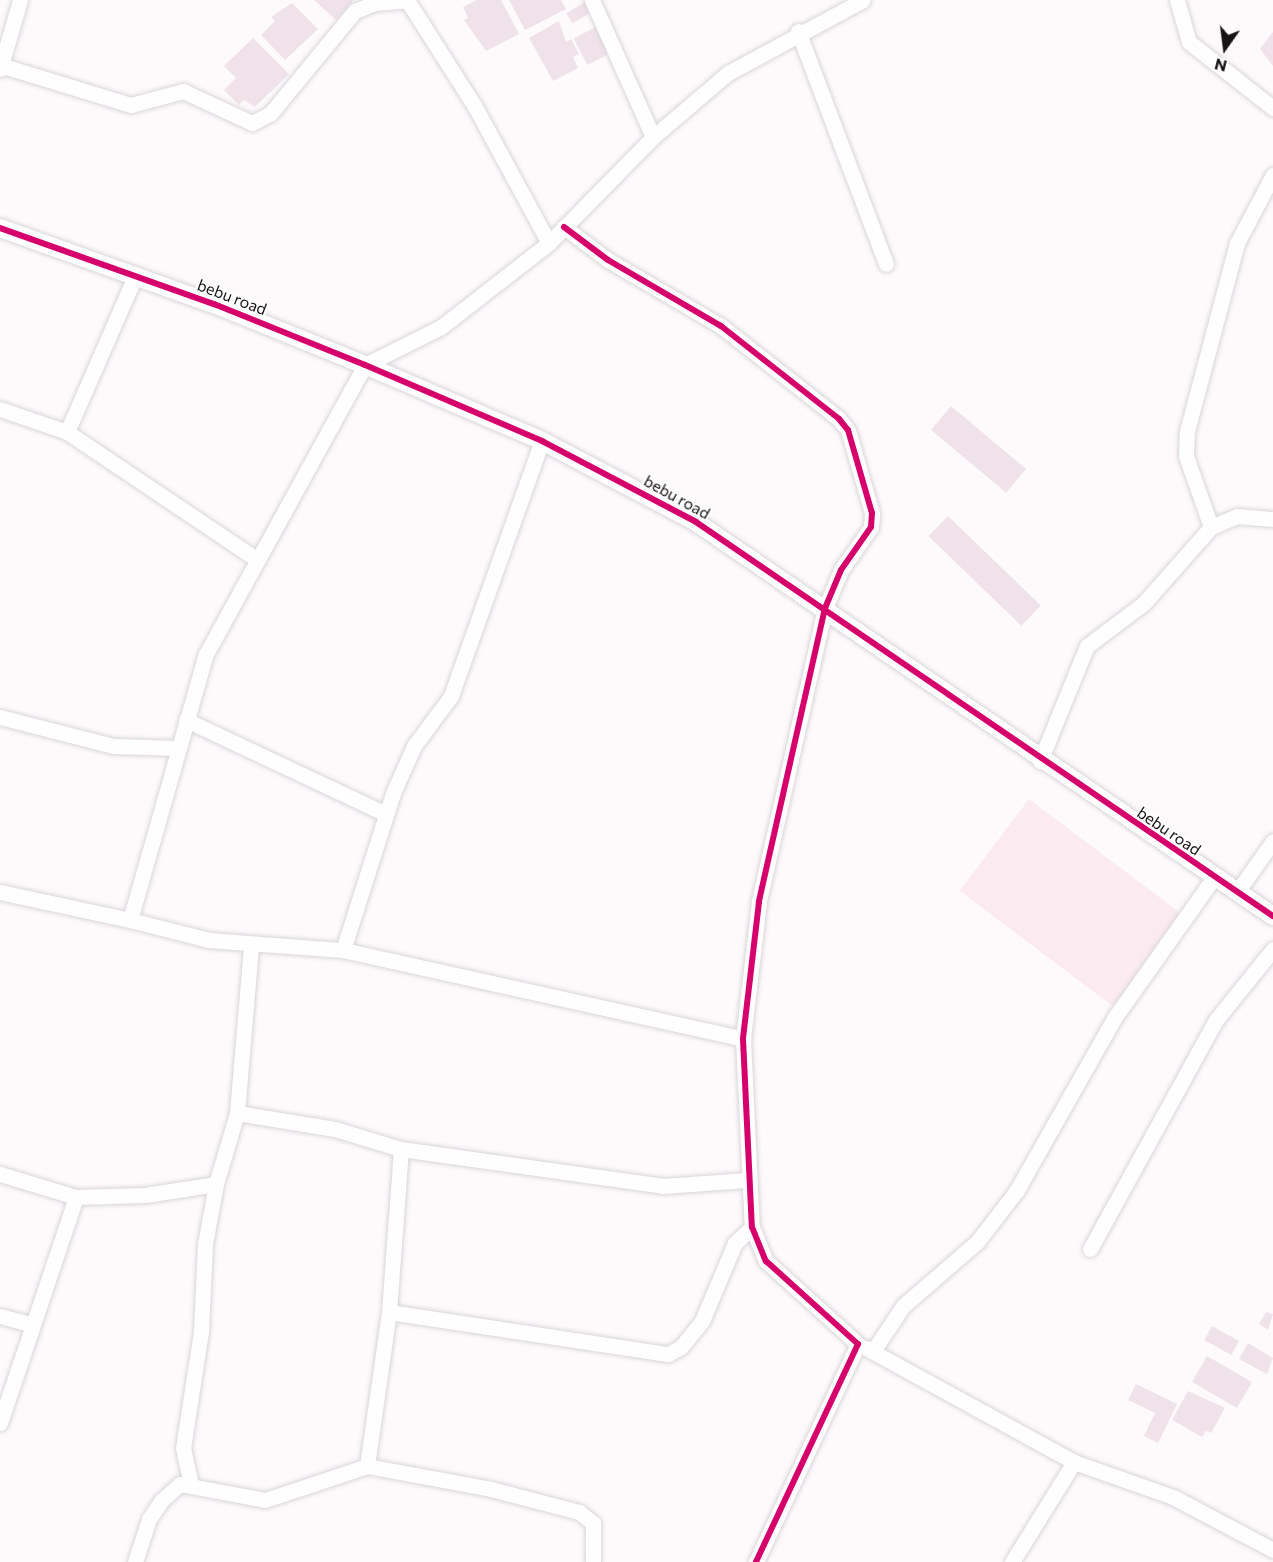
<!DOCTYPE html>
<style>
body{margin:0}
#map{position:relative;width:1273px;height:1562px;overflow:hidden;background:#fefafc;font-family:Commissioner,sans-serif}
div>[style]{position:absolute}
.green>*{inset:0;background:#fbebf1;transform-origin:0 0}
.building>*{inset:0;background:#efe2e8;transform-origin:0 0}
.roads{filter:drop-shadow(0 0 2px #d9d6d8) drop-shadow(0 0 2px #d9d6d8)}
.minor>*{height:15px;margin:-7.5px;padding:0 7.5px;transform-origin:7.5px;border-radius:7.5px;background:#fffeff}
.tertiary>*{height:18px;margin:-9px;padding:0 9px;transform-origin:9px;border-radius:9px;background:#fffeff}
.cycleway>*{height:6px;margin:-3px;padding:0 3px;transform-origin:3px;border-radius:3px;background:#d6006c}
span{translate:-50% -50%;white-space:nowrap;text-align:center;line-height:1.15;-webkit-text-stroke:4.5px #fff;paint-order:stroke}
.street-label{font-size:16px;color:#161314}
.north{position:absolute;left:1195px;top:18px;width:60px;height:60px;-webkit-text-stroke:4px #fff;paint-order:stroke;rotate:194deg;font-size:16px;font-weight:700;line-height:24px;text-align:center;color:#161314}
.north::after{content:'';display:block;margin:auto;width:21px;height:27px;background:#161314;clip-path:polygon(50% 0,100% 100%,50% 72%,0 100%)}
</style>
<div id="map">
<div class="green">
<i style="left:1029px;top:799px;width:192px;height:115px;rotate:37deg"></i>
</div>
<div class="building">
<i style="clip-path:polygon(314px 0,354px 0,336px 20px)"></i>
<i style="clip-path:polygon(477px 0,501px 0,519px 34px,486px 51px,464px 20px,468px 18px,463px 7px)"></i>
<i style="clip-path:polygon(509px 0,561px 0,566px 9px,525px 30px)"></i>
<i style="left:585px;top:2px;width:12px;height:22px;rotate:59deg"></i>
<i style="clip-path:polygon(292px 3px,318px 29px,285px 60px,261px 35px,275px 21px,271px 17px)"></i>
<i style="clip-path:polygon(559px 21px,566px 42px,571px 39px,579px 54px,573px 57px,578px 68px,553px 81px,529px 38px)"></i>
<i style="left:596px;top:27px;width:30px;height:25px;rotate:63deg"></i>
<i style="clip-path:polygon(1273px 32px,1273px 66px,1260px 49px)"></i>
<i style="clip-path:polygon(253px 38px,289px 74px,255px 107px,244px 100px,239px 105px,224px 90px,236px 78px,224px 66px)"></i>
<i style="left:951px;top:406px;width:98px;height:31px;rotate:40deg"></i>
<i style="left:948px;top:516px;width:129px;height:28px;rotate:44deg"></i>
<i style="clip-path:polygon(1266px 1312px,1273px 1314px,1268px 1330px,1259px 1324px)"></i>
<i style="left:1212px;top:1326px;width:31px;height:16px;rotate:29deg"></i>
<i style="clip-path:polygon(1248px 1343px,1273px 1358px,1267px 1374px,1239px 1359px)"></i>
<i style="left:1207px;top:1356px;width:52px;height:30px;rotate:30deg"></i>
<i style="clip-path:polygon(1136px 1384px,1177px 1404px,1158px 1443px,1144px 1436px,1155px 1413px,1128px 1400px)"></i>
<i style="clip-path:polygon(1188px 1391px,1225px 1408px,1211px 1433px,1206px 1431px,1202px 1437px,1172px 1420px)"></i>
</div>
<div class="roads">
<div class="minor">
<i style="left:407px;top:0;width:125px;rotate:57.5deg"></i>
<i style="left:474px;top:105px;width:157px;rotate:61.5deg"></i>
<i style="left:592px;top:0;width:150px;rotate:66deg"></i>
<i style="left:1177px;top:0;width:44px;rotate:74.1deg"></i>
<i style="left:1189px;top:42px;width:107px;rotate:38.2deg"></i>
<i style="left:798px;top:31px;width:249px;rotate:69.3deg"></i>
<i style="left:0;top:65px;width:137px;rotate:17deg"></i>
<i style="left:131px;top:105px;width:54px;rotate:-15.1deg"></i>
<i style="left:183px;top:91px;width:76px;rotate:24.9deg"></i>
<i style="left:252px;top:123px;width:20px;rotate:-27deg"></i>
<i style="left:270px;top:114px;width:134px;rotate:-50.5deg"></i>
<i style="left:355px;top:11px;width:22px;rotate:-22deg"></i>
<i style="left:375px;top:3px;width:32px;rotate:-5deg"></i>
<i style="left:0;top:69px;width:72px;rotate:-73.8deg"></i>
<i style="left:564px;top:227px;width:55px;rotate:36.9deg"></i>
<i style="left:608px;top:260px;width:131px;rotate:30.3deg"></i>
<i style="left:721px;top:326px;width:150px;rotate:38.2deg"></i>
<i style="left:839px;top:419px;width:14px;rotate:51deg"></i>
<i style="left:848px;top:430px;width:86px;rotate:73.9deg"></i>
<i style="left:872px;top:513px;width:14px;rotate:94deg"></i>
<i style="left:871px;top:527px;width:52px;rotate:124.9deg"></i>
<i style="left:841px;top:570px;width:41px;rotate:112.8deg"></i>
<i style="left:825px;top:608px;width:301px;rotate:102.7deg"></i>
<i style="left:759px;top:902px;width:138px;rotate:96.7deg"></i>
<i style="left:743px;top:1039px;width:188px;rotate:87.3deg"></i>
<i style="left:752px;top:1227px;width:37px;rotate:68deg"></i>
<i style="left:766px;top:1261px;width:124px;rotate:42.1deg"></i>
<i style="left:858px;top:1344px;width:241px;rotate:115.1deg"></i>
<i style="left:0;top:409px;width:71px;rotate:18.9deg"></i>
<i style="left:67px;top:432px;width:170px;rotate:-66.4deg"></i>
<i style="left:67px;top:432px;width:228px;rotate:33.9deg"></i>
<i style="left:1211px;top:527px;width:75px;rotate:-109.4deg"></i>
<i style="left:1186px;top:456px;width:25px;rotate:-88deg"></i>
<i style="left:1187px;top:431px;width:195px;rotate:-75.1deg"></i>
<i style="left:1237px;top:243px;width:77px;rotate:-62.1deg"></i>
<i style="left:0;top:717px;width:118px;rotate:14.3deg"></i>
<i style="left:114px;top:746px;width:64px;rotate:1.8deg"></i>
<i style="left:186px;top:720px;width:221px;rotate:25.2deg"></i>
<i style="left:1040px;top:761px;width:124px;rotate:-67.8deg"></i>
<i style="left:1087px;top:646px;width:71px;rotate:-37deg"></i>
<i style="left:1144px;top:603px;width:101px;rotate:-48.6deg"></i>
<i style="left:1211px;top:527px;width:28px;rotate:-23deg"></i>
<i style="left:1237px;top:516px;width:36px;rotate:5deg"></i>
<i style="left:0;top:892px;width:133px;rotate:12.2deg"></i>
<i style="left:130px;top:920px;width:277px;rotate:-74.1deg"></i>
<i style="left:206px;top:654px;width:330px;rotate:-61.2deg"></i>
<i style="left:365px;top:365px;width:85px;rotate:-26.6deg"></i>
<i style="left:441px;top:327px;width:137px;rotate:-37.9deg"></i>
<i style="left:549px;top:243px;width:148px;rotate:-45.5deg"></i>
<i style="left:653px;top:137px;width:99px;rotate:-40.5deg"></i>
<i style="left:728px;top:73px;width:153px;rotate:-28.4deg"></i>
<i style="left:1237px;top:892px;width:62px;rotate:-54.8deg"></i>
<i style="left:130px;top:920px;width:81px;rotate:14.2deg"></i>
<i style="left:209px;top:940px;width:134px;rotate:4.3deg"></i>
<i style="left:343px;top:950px;width:410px;rotate:12.5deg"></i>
<i style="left:343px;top:950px;width:165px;rotate:-72.3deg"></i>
<i style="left:393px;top:793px;width:51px;rotate:-65.9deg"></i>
<i style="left:414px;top:746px;width:62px;rotate:-53.5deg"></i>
<i style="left:451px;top:696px;width:271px;rotate:-70.4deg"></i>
<i style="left:237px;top:1113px;width:99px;rotate:9.3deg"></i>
<i style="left:335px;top:1129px;width:69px;rotate:16.9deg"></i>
<i style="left:401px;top:1149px;width:265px;rotate:8deg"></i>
<i style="left:663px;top:1186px;width:84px;rotate:-4.1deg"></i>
<i style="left:0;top:1174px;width:79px;rotate:16.8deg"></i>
<i style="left:76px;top:1197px;width:69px;rotate:-1.7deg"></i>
<i style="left:145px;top:1195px;width:72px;rotate:-8.8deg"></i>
<i style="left:1090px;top:1249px;width:261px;rotate:-61.2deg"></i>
<i style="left:1216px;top:1020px;width:91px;rotate:-51.2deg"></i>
<i style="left:389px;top:1312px;width:282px;rotate:8.6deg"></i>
<i style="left:668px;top:1354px;width:15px;rotate:-28deg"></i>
<i style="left:681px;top:1347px;width:33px;rotate:-51deg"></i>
<i style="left:702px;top:1321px;width:85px;rotate:-67.1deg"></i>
<i style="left:735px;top:1243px;width:23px;rotate:-43deg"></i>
<i style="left:0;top:1316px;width:34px;rotate:15deg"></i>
<i style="left:866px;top:1348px;width:237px;rotate:28.7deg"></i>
<i style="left:1074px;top:1462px;width:105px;rotate:19.5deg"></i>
<i style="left:1173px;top:1497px;width:113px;rotate:27.9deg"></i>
<i style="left:873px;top:1351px;width:54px;rotate:-56.3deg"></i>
<i style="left:903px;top:1306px;width:98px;rotate:-40.9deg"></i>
<i style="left:977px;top:1242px;width:66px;rotate:-52.4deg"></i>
<i style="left:1017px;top:1190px;width:199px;rotate:-60.5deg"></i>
<i style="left:1115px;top:1017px;width:171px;rotate:-54.7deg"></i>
<i style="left:0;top:1423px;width:238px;rotate:-71.4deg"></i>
<i style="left:367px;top:1466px;width:156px;rotate:-81.9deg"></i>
<i style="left:389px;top:1312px;width:163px;rotate:-85.8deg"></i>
<i style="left:191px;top:1485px;width:38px;rotate:-102deg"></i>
<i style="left:183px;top:1448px;width:117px;rotate:-81.2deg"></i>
<i style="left:201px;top:1332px;width:88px;rotate:-87.4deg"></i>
<i style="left:205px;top:1244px;width:61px;rotate:-79.6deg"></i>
<i style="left:216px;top:1184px;width:74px;rotate:-73.5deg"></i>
<i style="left:237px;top:1113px;width:169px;rotate:-85.2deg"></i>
<i style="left:135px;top:1562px;width:45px;rotate:-72deg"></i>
<i style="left:149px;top:1519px;width:22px;rotate:-56deg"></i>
<i style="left:161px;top:1501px;width:25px;rotate:-42deg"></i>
<i style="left:180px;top:1484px;width:86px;rotate:10.7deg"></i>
<i style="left:265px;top:1500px;width:108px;rotate:-18.4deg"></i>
<i style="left:367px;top:1466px;width:126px;rotate:10.5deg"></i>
<i style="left:491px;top:1489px;width:91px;rotate:14.6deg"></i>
<i style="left:579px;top:1512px;width:18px;rotate:38deg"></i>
<i style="left:593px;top:1523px;width:39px;rotate:90deg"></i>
<i style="left:1012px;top:1562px;width:118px;rotate:-58.2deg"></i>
</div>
<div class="tertiary">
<i style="left:0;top:228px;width:227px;rotate:19.6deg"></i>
<i style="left:214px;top:304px;width:163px;rotate:22deg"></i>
<i style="left:365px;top:365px;width:193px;rotate:23.2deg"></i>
<i style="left:542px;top:441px;width:174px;rotate:27.7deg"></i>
<i style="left:696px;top:522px;width:699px;rotate:34.33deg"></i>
</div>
</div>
<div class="cycleway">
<i style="left:564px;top:227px;width:55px;rotate:36.9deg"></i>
<i style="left:608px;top:260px;width:131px;rotate:30.3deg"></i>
<i style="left:721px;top:326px;width:150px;rotate:38.2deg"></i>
<i style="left:839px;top:419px;width:14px;rotate:51deg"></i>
<i style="left:848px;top:430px;width:86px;rotate:73.9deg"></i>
<i style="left:872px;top:513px;width:14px;rotate:94deg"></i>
<i style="left:871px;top:527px;width:52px;rotate:124.9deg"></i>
<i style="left:841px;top:570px;width:41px;rotate:112.8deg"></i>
<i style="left:825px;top:608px;width:301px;rotate:102.7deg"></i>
<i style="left:759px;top:902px;width:138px;rotate:96.7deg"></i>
<i style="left:743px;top:1039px;width:188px;rotate:87.3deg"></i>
<i style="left:752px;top:1227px;width:37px;rotate:68deg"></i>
<i style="left:766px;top:1261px;width:124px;rotate:42.1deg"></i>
<i style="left:858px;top:1344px;width:241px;rotate:115.1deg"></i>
<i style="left:0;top:228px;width:227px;rotate:19.6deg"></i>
<i style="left:214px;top:304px;width:163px;rotate:22deg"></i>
<i style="left:365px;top:365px;width:193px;rotate:23.2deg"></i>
<i style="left:542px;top:441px;width:174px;rotate:27.7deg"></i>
<i style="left:696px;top:522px;width:699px;rotate:34.33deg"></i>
</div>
<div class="street-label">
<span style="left:232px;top:297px;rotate:21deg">bebu road</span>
<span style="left:677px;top:497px;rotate:29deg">bebu road</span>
<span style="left:1169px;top:831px;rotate:34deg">bebu road</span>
</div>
<div class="north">N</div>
</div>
